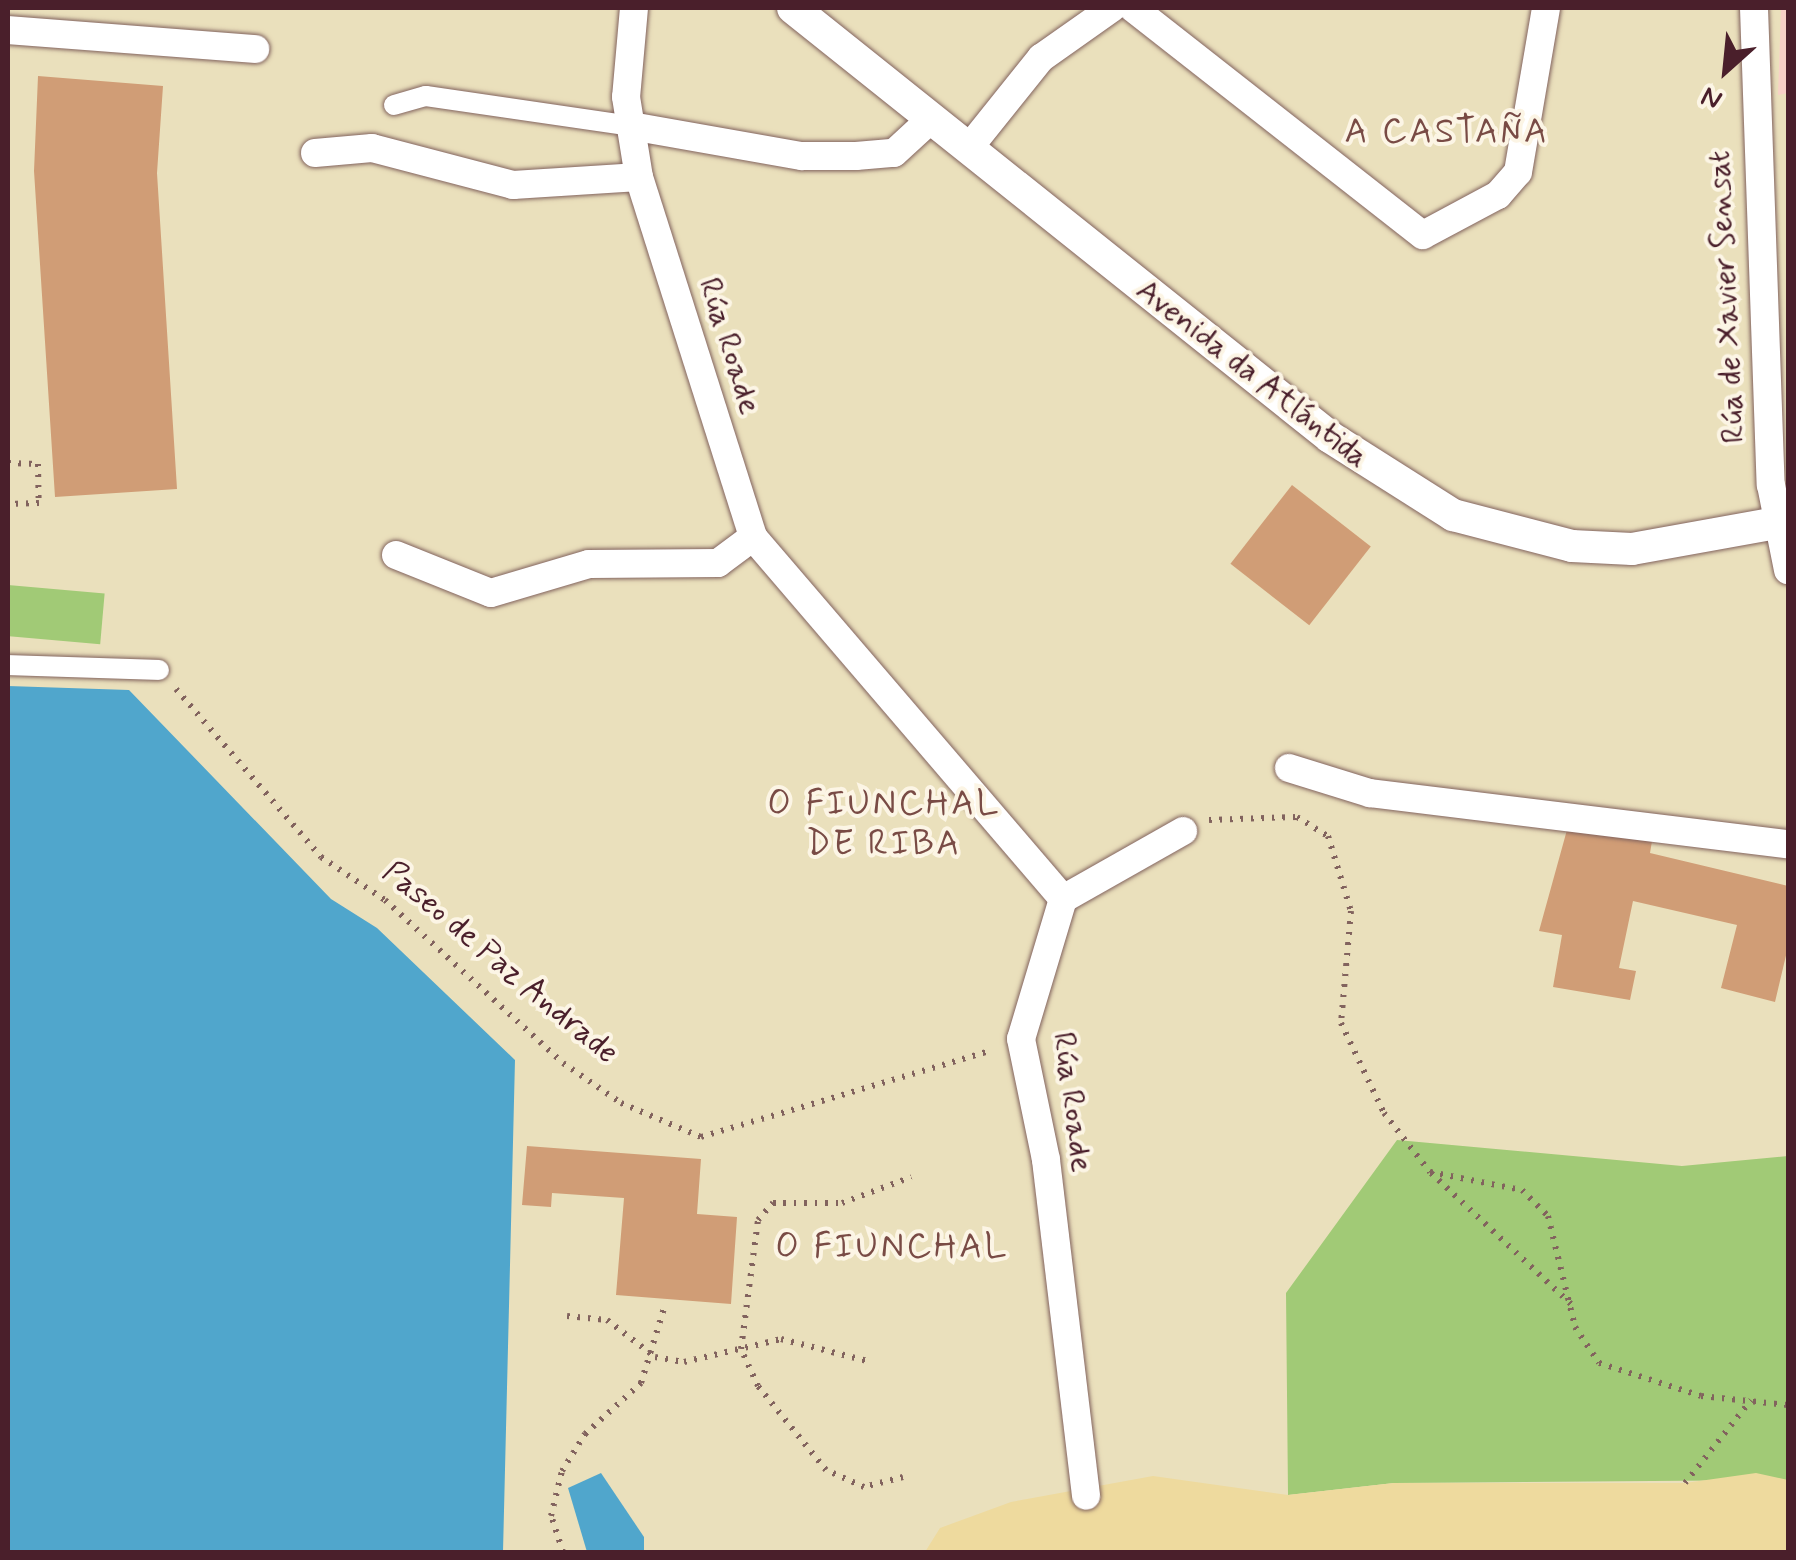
<!DOCTYPE html>
<meta charset="utf-8">
<style>
body{margin:0}
#map{position:relative;width:1796px;height:1560px;overflow:hidden;background:#eae0bc;font-family:Mynerve,sans-serif}
div>[style]{position:absolute}
.built>*{inset:0;background:#f7d1c7}
.green>*{inset:0;background:#a1ca76;transform-origin:0 0}
.sand>*{inset:0;background:#eeda9e}
.water>*{inset:0;background:#50a6cc}
.building>*{inset:0;background:#d09d76;transform-origin:0 0}
.path>*{height:6px;margin-top:-3px;transform-origin:0;background:repeating-linear-gradient(90deg,#82635e 0 2.5px,transparent 0 10.5px)}
.roads{filter:drop-shadow(0 0 2px #82635e) drop-shadow(0 0 2px #82635e)}
.pedestrian>*{height:20px;margin:-10px;padding:0 10px;transform-origin:10px;border-radius:10px;background:#fff}
.minor>*{height:28px;margin:-14px;padding:0 14px;transform-origin:14px;border-radius:14px;background:#fff}
.tertiary>*{height:32px;margin:-16px;padding:0 16px;transform-origin:16px;border-radius:16px;background:#fff}
span{translate:-50% -50%;white-space:nowrap;text-align:center;line-height:1.15;-webkit-text-stroke:8px #fcf5e5;paint-order:stroke}
.street-label{font-size:32px;color:#4a1f2b}
.neighbourhood-label{font-size:35px;color:#794b45;letter-spacing:2.5px}
.frame{position:absolute;inset:0;border:10px solid #4a1f2b;pointer-events:none}
.north{position:absolute;left:1676px;top:20px;width:100px;height:100px;-webkit-text-stroke:8px #fcf5e5;paint-order:stroke;rotate:207deg;font-size:28px;font-weight:700;line-height:40px;text-align:center;color:#4a1f2b}
.north::after{content:'';display:block;margin:auto;width:35px;height:45px;background:#4a1f2b;clip-path:polygon(50% 0,100% 100%,50% 72%,0 100%)}
</style>
<div id="map">
<div class="built">
<i style="clip-path:polygon(1781px 8px,1788px 8px,1788px 93px,1778px 95px)"></i>
</div>
<div class="green">
<i style="left:8px;top:585px;width:97px;height:51px;rotate:5deg"></i>
<i style="clip-path:polygon(1397px 1140px,1682px 1166px,1788px 1156px,1788px 1480px,1394px 1483px,1288px 1495px,1286px 1293px)"></i>
</div>
<div class="sand">
<i style="clip-path:polygon(1756px 1473px,1788px 1480px,1788px 1552px,925px 1552px,940px 1528px,1011px 1502px,1153px 1476px,1288px 1495px,1394px 1483px,1685px 1483px)"></i>
</div>
<div class="water">
<i style="clip-path:polygon(8px 686px,129px 690px,331px 899px,377px 928px,515px 1060px,503px 1552px,8px 1552px)"></i>
<i style="clip-path:polygon(601px 1473px,644px 1537px,644px 1552px,587px 1552px,568px 1488px)"></i>
</div>
<div class="building">
<i style="clip-path:polygon(38px 76px,163px 86px,157px 173px,177px 489px,55px 497px,34px 171px)"></i>
<i style="left:1292px;top:485px;width:100px;height:100px;rotate:38deg"></i>
<i style="clip-path:polygon(1570px 819px,1653px 835px,1650px 853px,1788px 886px,1788px 947px,1775px 1002px,1721px 988px,1737px 925px,1633px 901px,1619px 968px,1636px 971px,1630px 1000px,1553px 987px,1562px 935px,1539px 931px)"></i>
<i style="clip-path:polygon(527px 1146px,701px 1159px,697px 1214px,737px 1217px,731px 1304px,616px 1295px,624px 1198px,552px 1193px,551px 1207px,522px 1205px)"></i>
</div>
<div class="path">
<i style="left:8px;top:463px;width:30px;rotate:2deg"></i>
<i style="left:38px;top:464px;width:39px;rotate:89deg"></i>
<i style="left:39px;top:503px;width:31px;rotate:178deg"></i>
<i style="left:176px;top:689px;width:222px;rotate:49.2deg"></i>
<i style="left:321px;top:857px;width:77px;rotate:33.9deg"></i>
<i style="left:385px;top:900px;width:241px;rotate:42.5deg"></i>
<i style="left:563px;top:1063px;width:70px;rotate:34.6deg"></i>
<i style="left:621px;top:1103px;width:87px;rotate:23deg"></i>
<i style="left:701px;top:1137px;width:304px;rotate:-16.6deg"></i>
<i style="left:1209px;top:820px;width:88px;rotate:-2deg"></i>
<i style="left:1297px;top:817px;width:36px;rotate:32deg"></i>
<i style="left:1328px;top:836px;width:78px;rotate:73deg"></i>
<i style="left:1351px;top:911px;width:112px;rotate:95.1deg"></i>
<i style="left:1341px;top:1023px;width:100px;rotate:64.5deg"></i>
<i style="left:1384px;top:1113px;width:75px;rotate:52.1deg"></i>
<i style="left:1430px;top:1172px;width:94px;rotate:11.1deg"></i>
<i style="left:1522px;top:1190px;width:37px;rotate:45deg"></i>
<i style="left:1548px;top:1216px;width:114px;rotate:76.3deg"></i>
<i style="left:1575px;top:1327px;width:43px;rotate:56.3deg"></i>
<i style="left:1599px;top:1363px;width:107px;rotate:17.9deg"></i>
<i style="left:1701px;top:1396px;width:87px;rotate:5.9deg"></i>
<i style="left:1431px;top:1173px;width:192px;rotate:43.1deg"></i>
<i style="left:567px;top:1316px;width:40px;rotate:5.7deg"></i>
<i style="left:607px;top:1320px;width:61px;rotate:37.6deg"></i>
<i style="left:655px;top:1357px;width:29px;rotate:10deg"></i>
<i style="left:684px;top:1362px;width:100px;rotate:-13.3deg"></i>
<i style="left:781px;top:1339px;width:89px;rotate:14.3deg"></i>
<i style="left:903px;top:1477px;width:40px;rotate:165.6deg"></i>
<i style="left:864px;top:1487px;width:42px;rotate:-155.9deg"></i>
<i style="left:826px;top:1470px;width:108px;rotate:-129deg"></i>
<i style="left:758px;top:1386px;width:41px;rotate:-114.7deg"></i>
<i style="left:741px;top:1349px;width:130px;rotate:-82.5deg"></i>
<i style="left:758px;top:1220px;width:23px;rotate:-49deg"></i>
<i style="left:773px;top:1203px;width:69px"></i>
<i style="left:842px;top:1203px;width:74px;rotate:-20.6deg"></i>
<i style="left:1685px;top:1483px;width:106px;rotate:-51.5deg"></i>
<i style="left:563px;top:1552px;width:38px;rotate:-108deg"></i>
<i style="left:551px;top:1516px;width:46px;rotate:-76.3deg"></i>
<i style="left:562px;top:1471px;width:44px;rotate:-58.1deg"></i>
<i style="left:585px;top:1434px;width:76px;rotate:-42.3deg"></i>
<i style="left:641px;top:1383px;width:82px;rotate:-72.9deg"></i>
</div>
<div class="roads">
<div class="pedestrian">
<i style="left:394px;top:105px;width:33px;rotate:-16deg"></i>
<i style="left:426px;top:96px;width:207px;rotate:8.3deg"></i>
<i style="left:8px;top:665px;width:151px;rotate:1.9deg"></i>
</div>
<div class="minor">
<i style="left:634px;top:8px;width:89px;rotate:95.1deg"></i>
<i style="left:626px;top:97px;width:81px;rotate:80.8deg"></i>
<i style="left:639px;top:177px;width:378px;rotate:72.4deg"></i>
<i style="left:753px;top:537px;width:477px;rotate:49.4deg"></i>
<i style="left:1133px;top:8px;width:368px;rotate:38.1deg"></i>
<i style="left:1423px;top:235px;width:85px;rotate:-28.1deg"></i>
<i style="left:1498px;top:195px;width:30px;rotate:-49deg"></i>
<i style="left:1518px;top:172px;width:166px;rotate:-80.3deg"></i>
<i style="left:1754px;top:8px;width:477px;rotate:88deg"></i>
<i style="left:1771px;top:485px;width:87px;rotate:78.7deg"></i>
<i style="left:8px;top:30px;width:248px;rotate:4.4deg"></i>
<i style="left:631px;top:126px;width:174px;rotate:10deg"></i>
<i style="left:802px;top:156px;width:54px"></i>
<i style="left:856px;top:156px;width:38px;rotate:-5deg"></i>
<i style="left:894px;top:153px;width:50px;rotate:-42.6deg"></i>
<i style="left:968px;top:149px;width:117px;rotate:-51.3deg"></i>
<i style="left:1041px;top:58px;width:87px;rotate:-35.2deg"></i>
<i style="left:315px;top:153px;width:57px;rotate:-5deg"></i>
<i style="left:372px;top:148px;width:146px;rotate:14.7deg"></i>
<i style="left:513px;top:185px;width:126px;rotate:-3.6deg"></i>
<i style="left:396px;top:555px;width:102px;rotate:21.8deg"></i>
<i style="left:491px;top:593px;width:102px;rotate:-16.5deg"></i>
<i style="left:589px;top:564px;width:129px;rotate:-0.4deg"></i>
<i style="left:718px;top:563px;width:44px;rotate:-36.6deg"></i>
<i style="left:1289px;top:768px;width:85px;rotate:17.2deg"></i>
<i style="left:1370px;top:793px;width:421px;rotate:7deg"></i>
<i style="left:1063px;top:899px;width:146px;rotate:106.7deg"></i>
<i style="left:1021px;top:1039px;width:124px;rotate:78.3deg"></i>
<i style="left:1046px;top:1160px;width:338px;rotate:83.2deg"></i>
<i style="left:1063px;top:899px;width:138px;rotate:-29.5deg"></i>
</div>
<div class="tertiary">
<i style="left:793px;top:8px;width:687px;rotate:38.62deg"></i>
<i style="left:1330px;top:437px;width:146px;rotate:32.4deg"></i>
<i style="left:1453px;top:515px;width:123px;rotate:14.6deg"></i>
<i style="left:1572px;top:546px;width:60px;rotate:2.9deg"></i>
<i style="left:1632px;top:549px;width:158px;rotate:-10.2deg"></i>
</div>
</div>
<div class="street-label">
<span style="left:1727px;top:297px;rotate:-93deg">Rúa de Xavier Sensat</span>
<span style="left:729px;top:346px;rotate:72deg">Rúa Roade</span>
<span style="left:1252px;top:374px;rotate:38deg">Avenida da Atlántida</span>
<span style="left:500px;top:963px;rotate:40deg">Paseo de Paz Andrade</span>
<span style="left:1072px;top:1102px;rotate:82deg">Rúa Roade</span>
</div>
<div class="neighbourhood-label">
<span style="left:1447px;top:132px">A CASTAÑA</span>
<span style="left:884px;top:824px">O FIUNCHAL<br>DE RIBA</span>
<span style="left:892px;top:1247px">O FIUNCHAL</span>
</div>
<div class="frame"></div>
<div class="north">N</div>
</div>
